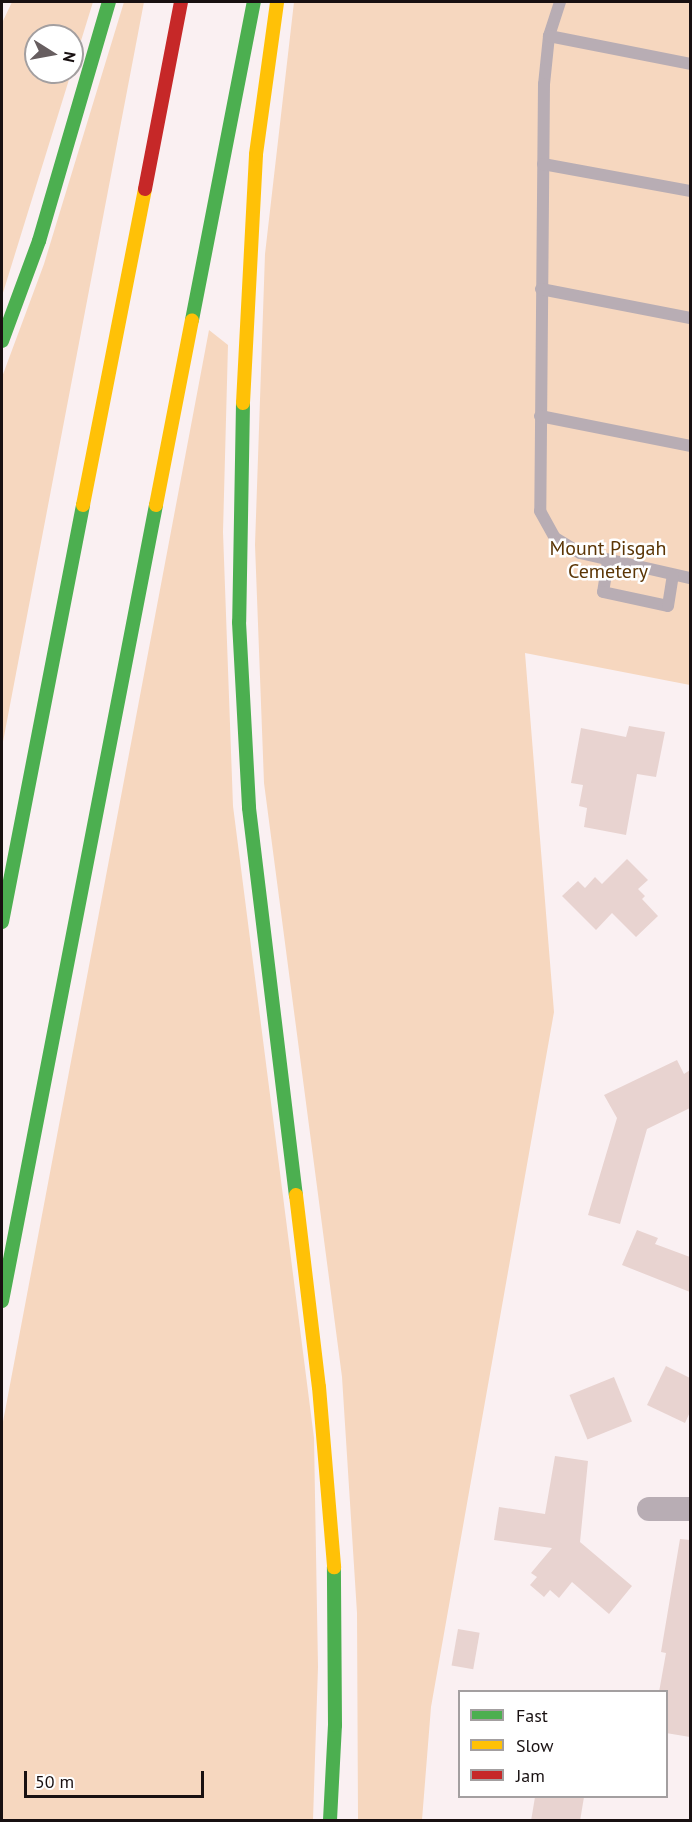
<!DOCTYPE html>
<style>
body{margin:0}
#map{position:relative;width:692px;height:1822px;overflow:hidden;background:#faf0f2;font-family:"PT Sans",sans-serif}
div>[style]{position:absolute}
.green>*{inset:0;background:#f6d7bf}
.building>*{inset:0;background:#e8d3d0;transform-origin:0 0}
.lane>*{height:12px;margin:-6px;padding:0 6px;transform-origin:6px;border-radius:6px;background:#b8adb4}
.street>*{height:24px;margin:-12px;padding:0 12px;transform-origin:12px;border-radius:12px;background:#b8adb4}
.fast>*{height:14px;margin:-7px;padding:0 7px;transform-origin:7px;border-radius:7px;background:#4caf50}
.slow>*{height:14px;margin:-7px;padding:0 7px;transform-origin:7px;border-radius:7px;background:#ffc107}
.jam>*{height:14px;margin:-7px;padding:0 7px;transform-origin:7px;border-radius:7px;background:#c62828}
span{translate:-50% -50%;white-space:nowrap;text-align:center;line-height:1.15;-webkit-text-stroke:5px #fff;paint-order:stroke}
.park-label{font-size:20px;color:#5b3505}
.frame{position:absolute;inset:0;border:3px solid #181011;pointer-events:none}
.legend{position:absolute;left:458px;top:1690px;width:210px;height:108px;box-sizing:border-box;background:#fff;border:2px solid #a39fa0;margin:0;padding:8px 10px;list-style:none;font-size:18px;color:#181011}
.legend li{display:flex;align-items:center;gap:12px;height:30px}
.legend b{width:30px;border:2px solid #a39fa0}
.north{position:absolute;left:24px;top:24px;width:60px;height:60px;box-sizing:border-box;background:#fff;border:2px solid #a39fa0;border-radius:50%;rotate:101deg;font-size:16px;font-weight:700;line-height:24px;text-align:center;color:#181011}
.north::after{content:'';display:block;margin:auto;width:21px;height:27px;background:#675e60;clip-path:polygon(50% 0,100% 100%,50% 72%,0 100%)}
.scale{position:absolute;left:24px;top:1771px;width:180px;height:27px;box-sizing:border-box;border:3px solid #181011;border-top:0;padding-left:8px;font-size:18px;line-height:21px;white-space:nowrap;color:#181011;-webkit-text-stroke:4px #fff;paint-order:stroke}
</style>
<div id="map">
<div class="green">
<i style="clip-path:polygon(evenodd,12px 2px,93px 2px,2px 296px,2px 23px,12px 2px,36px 36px,72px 36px,72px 72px,36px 72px,36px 36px)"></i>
<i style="clip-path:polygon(124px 2px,144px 2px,2px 747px,2px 377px,44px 264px)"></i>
<i style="clip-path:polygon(294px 2px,690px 2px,690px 685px,525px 653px,554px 1012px,431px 1707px,422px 1820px,358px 1820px,357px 1613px,342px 1377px,264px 783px,255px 545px,265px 254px)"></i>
<i style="clip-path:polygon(209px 330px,228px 345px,223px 532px,233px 806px,314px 1438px,318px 1667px,313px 1820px,2px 1820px,2px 1427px)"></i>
</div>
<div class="building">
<i style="clip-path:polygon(629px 726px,665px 732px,656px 777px,637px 774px,626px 835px,584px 827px,587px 808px,579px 806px,583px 785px,571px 783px,581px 728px,626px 737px)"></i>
<i style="clip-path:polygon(627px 859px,648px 880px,638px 889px,645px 896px,642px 899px,658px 916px,636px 937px,612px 913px,596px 930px,562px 896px,578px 881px,585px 888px,595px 877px,602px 884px)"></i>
<i style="clip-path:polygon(677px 1060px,684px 1074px,690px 1070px,690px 1108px,647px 1129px,620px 1224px,588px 1215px,617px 1118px,604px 1095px)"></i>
<i style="clip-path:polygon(637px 1230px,658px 1238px,655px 1244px,690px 1257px,690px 1292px,622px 1265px)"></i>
<i style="clip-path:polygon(666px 1366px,690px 1378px,690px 1412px,685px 1423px,647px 1405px)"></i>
<i style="left:614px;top:1377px;width:48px;height:48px;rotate:68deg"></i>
<i style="clip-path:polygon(555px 1456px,588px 1461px,580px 1542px,632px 1586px,609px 1614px,572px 1582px,559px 1598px,550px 1590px,544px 1597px,530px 1585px,537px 1577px,531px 1573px,552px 1548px,494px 1540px,499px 1507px,545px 1514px)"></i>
<i style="clip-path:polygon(680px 1539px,690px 1540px,690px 1737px,666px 1733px,666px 1692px,659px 1692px,666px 1653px,661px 1652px)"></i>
<i style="left:458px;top:1629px;width:22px;height:37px;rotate:10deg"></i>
<i style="clip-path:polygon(535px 1797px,584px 1797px,580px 1821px,531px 1821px)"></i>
</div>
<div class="lane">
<i style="left:560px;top:2px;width:36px;rotate:108deg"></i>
<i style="left:549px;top:36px;width:48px;rotate:95.9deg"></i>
<i style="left:544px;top:84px;width:427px;rotate:90.5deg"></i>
<i style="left:540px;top:511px;width:31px;rotate:61deg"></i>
<i style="left:555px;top:538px;width:29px;rotate:31deg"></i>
<i style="left:580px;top:553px;width:113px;rotate:12.8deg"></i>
<i style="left:549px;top:36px;width:144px;rotate:11.2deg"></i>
<i style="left:543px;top:164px;width:149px;rotate:10.4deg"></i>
<i style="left:541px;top:289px;width:152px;rotate:11deg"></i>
<i style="left:540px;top:416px;width:153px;rotate:11.3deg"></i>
<i style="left:608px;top:561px;width:31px;rotate:99deg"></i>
<i style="left:603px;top:592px;width:66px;rotate:12.2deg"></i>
<i style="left:668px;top:606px;width:31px;rotate:-81deg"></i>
</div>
<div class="street">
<i style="left:649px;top:1509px;width:41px"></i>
</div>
<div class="fast">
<i style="left:192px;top:320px;width:324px;rotate:-79deg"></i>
<i style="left:2px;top:341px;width:107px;rotate:-69.7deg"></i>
<i style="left:39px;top:241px;width:249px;rotate:-73.7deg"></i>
<i style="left:243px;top:403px;width:219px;rotate:91deg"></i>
<i style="left:239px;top:622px;width:186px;rotate:86.9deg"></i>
<i style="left:249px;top:808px;width:390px;rotate:83.1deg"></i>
<i style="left:2px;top:922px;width:425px;rotate:-79deg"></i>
<i style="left:2px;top:1301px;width:811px;rotate:-79.05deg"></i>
<i style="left:330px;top:1820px;width:95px;rotate:-87deg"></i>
<i style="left:335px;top:1725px;width:158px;rotate:-90.4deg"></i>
</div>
<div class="slow">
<i style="left:243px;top:403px;width:249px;rotate:-87deg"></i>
<i style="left:256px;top:154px;width:153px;rotate:-82.1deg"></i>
<i style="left:83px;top:505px;width:322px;rotate:-78.9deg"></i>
<i style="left:156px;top:505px;width:188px;rotate:-79deg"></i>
<i style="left:296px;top:1195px;width:193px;rotate:83.2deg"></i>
<i style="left:319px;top:1387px;width:181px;rotate:85.2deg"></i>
</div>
<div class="jam">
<i style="left:145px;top:189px;width:190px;rotate:-79.1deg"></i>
</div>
<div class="park-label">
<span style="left:608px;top:560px">Mount Pisgah<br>Cemetery</span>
</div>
<div class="frame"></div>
<ul class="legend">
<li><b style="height:8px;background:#4caf50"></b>Fast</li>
<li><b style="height:8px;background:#ffc107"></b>Slow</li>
<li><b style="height:8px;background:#c62828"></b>Jam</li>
</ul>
<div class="north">N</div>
<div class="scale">50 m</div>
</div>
